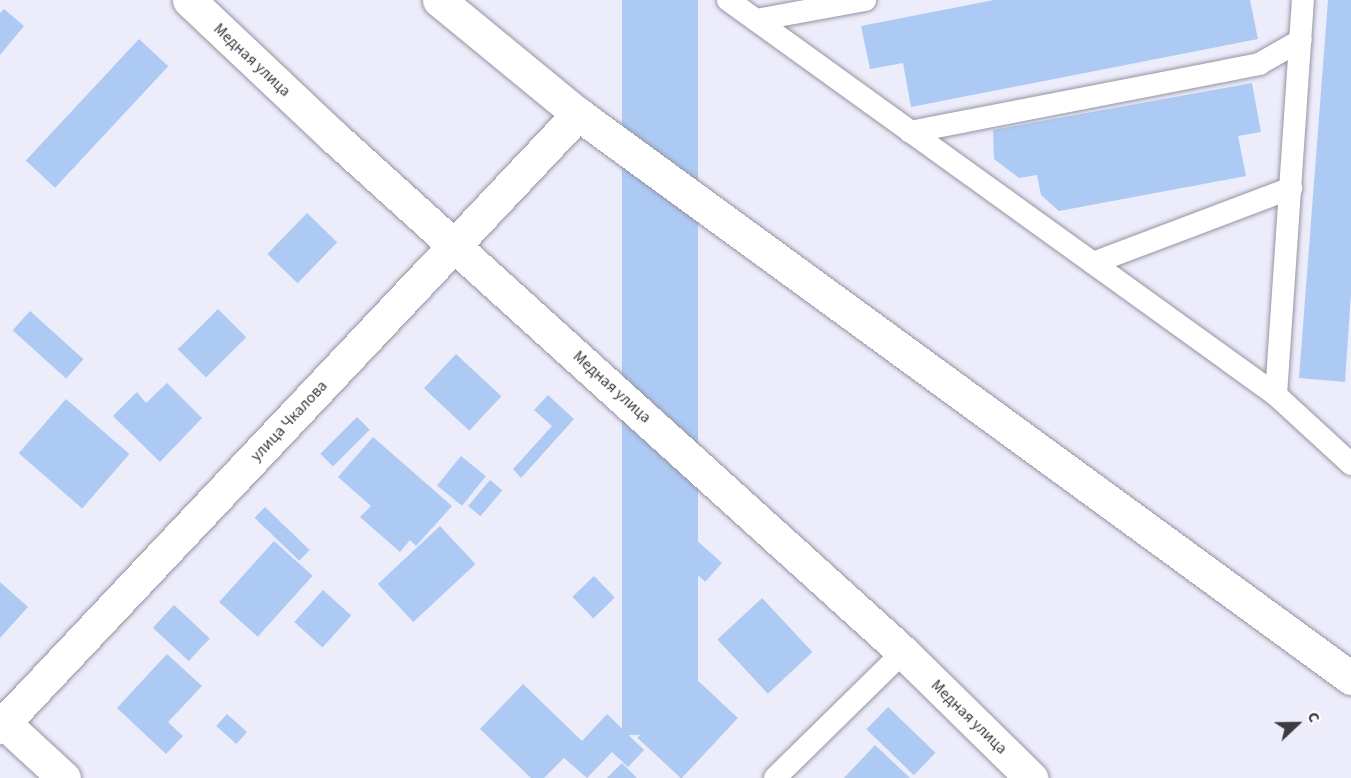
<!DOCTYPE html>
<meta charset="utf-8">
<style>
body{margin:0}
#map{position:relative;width:1351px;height:778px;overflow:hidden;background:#edecfb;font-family:"Source Sans 3",sans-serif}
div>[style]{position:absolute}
.building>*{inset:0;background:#adcaf4;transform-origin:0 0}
.roads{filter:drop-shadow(0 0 2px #9493a1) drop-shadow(0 0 2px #9493a1)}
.lane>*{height:22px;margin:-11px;padding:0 11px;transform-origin:11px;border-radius:11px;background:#fff}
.street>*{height:33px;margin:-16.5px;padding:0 16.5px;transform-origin:16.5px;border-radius:16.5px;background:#fff}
span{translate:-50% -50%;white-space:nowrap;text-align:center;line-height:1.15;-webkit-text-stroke:5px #fff;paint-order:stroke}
.street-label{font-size:16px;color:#3b3a40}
.north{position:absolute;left:1267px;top:694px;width:60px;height:60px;-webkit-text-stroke:4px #fff;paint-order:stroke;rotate:68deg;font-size:16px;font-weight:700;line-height:24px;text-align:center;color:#3b3a40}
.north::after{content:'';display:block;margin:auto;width:21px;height:27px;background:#3b3a40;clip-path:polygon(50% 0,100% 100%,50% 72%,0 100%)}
</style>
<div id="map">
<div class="building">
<i style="left:622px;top:0;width:76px;height:735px"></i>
<i style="clip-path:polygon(994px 0,1250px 0,1258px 39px,911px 107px,903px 63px,870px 69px,861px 26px)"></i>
<i style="clip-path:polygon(1328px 0,1351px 0,1351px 293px,1345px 382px,1299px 378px)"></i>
<i style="clip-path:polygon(4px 9px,24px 26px,0 55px,0 13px)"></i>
<i style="left:139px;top:39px;width:40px;height:166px;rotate:43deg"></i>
<i style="clip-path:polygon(1252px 83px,1261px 132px,1238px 136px,1246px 176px,1059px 211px,1041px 195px,1037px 175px,1019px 178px,994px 159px,993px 130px)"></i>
<i style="left:307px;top:213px;width:42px;height:57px;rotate:44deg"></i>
<i style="left:218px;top:309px;width:40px;height:57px;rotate:45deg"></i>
<i style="left:30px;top:311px;width:72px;height:26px;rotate:42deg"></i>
<i style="left:456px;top:354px;width:62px;height:47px;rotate:43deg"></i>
<i style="clip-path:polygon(167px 383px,202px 418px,160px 462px,113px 416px,137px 392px,146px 403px)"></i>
<i style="clip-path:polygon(548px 395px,574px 419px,521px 478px,513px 469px,552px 426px,534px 410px)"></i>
<i style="left:66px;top:399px;width:84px;height:72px;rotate:41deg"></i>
<i style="left:357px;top:417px;width:18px;height:52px;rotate:45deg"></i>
<i style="clip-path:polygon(373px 437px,452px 506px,416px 546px,410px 540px,400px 552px,360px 517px,371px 506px,338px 477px)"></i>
<i style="left:461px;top:456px;width:32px;height:38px;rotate:39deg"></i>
<i style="left:490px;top:480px;width:16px;height:34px;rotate:40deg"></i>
<i style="left:265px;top:507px;width:62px;height:15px;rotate:44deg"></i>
<i style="left:440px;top:526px;width:52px;height:85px;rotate:47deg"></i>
<i style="left:693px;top:537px;width:39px;height:25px;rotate:42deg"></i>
<i style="left:274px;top:541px;width:52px;height:82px;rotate:42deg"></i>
<i style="left:594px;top:576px;width:30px;height:30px;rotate:46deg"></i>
<i style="clip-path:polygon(0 582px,28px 607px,0 638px)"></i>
<i style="left:323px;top:590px;width:38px;height:43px;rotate:42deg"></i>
<i style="left:762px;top:598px;width:74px;height:61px;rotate:47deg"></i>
<i style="left:174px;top:605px;width:49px;height:31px;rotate:43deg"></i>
<i style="clip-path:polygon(167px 654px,202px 686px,168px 722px,183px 736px,166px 754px,117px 708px)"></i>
<i style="left:694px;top:677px;width:60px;height:83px;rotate:43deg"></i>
<i style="clip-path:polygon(523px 684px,582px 741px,607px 714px,644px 750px,628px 767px,612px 752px,587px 778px,564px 758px,544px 778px,531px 778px,480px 729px)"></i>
<i style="left:888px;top:707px;width:66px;height:31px;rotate:44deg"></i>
<i style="left:227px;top:714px;width:27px;height:16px;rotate:42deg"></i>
<i style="clip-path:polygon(875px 745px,910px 778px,844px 778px)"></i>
<i style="clip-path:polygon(622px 763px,637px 778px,607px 778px)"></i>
</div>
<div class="roads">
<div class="lane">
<i style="left:728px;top:0;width:676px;rotate:35.78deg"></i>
<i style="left:1276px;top:395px;width:102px;rotate:42.6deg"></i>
<i style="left:756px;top:20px;width:111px;rotate:-10.4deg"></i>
<i style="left:910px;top:132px;width:356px;rotate:-11deg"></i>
<i style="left:1259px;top:64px;width:48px;rotate:-29.7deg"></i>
<i style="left:1093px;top:263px;width:212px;rotate:-20.7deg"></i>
<i style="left:1276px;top:395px;width:396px;rotate:-86.1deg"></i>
<i style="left:775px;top:778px;width:180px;rotate:-44.5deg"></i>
</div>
<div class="street">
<i style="left:189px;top:0;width:199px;rotate:43.4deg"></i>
<i style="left:334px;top:137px;width:767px;rotate:42.15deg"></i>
<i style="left:903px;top:652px;width:180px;rotate:44.5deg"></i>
<i style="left:439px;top:0;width:180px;rotate:39.4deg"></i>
<i style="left:578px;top:114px;width:957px;rotate:36.12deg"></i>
<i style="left:0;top:719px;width:87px;rotate:42.7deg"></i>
<i style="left:0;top:727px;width:843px;rotate:-46.68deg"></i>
</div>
</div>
<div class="street-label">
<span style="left:252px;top:60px;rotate:43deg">Медная улица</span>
<span style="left:612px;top:387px;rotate:42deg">Медная улица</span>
<span style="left:289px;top:421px;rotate:-47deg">улица Чкалова</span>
<span style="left:969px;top:717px;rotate:44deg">Медная улица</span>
</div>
<div class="north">С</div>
</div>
